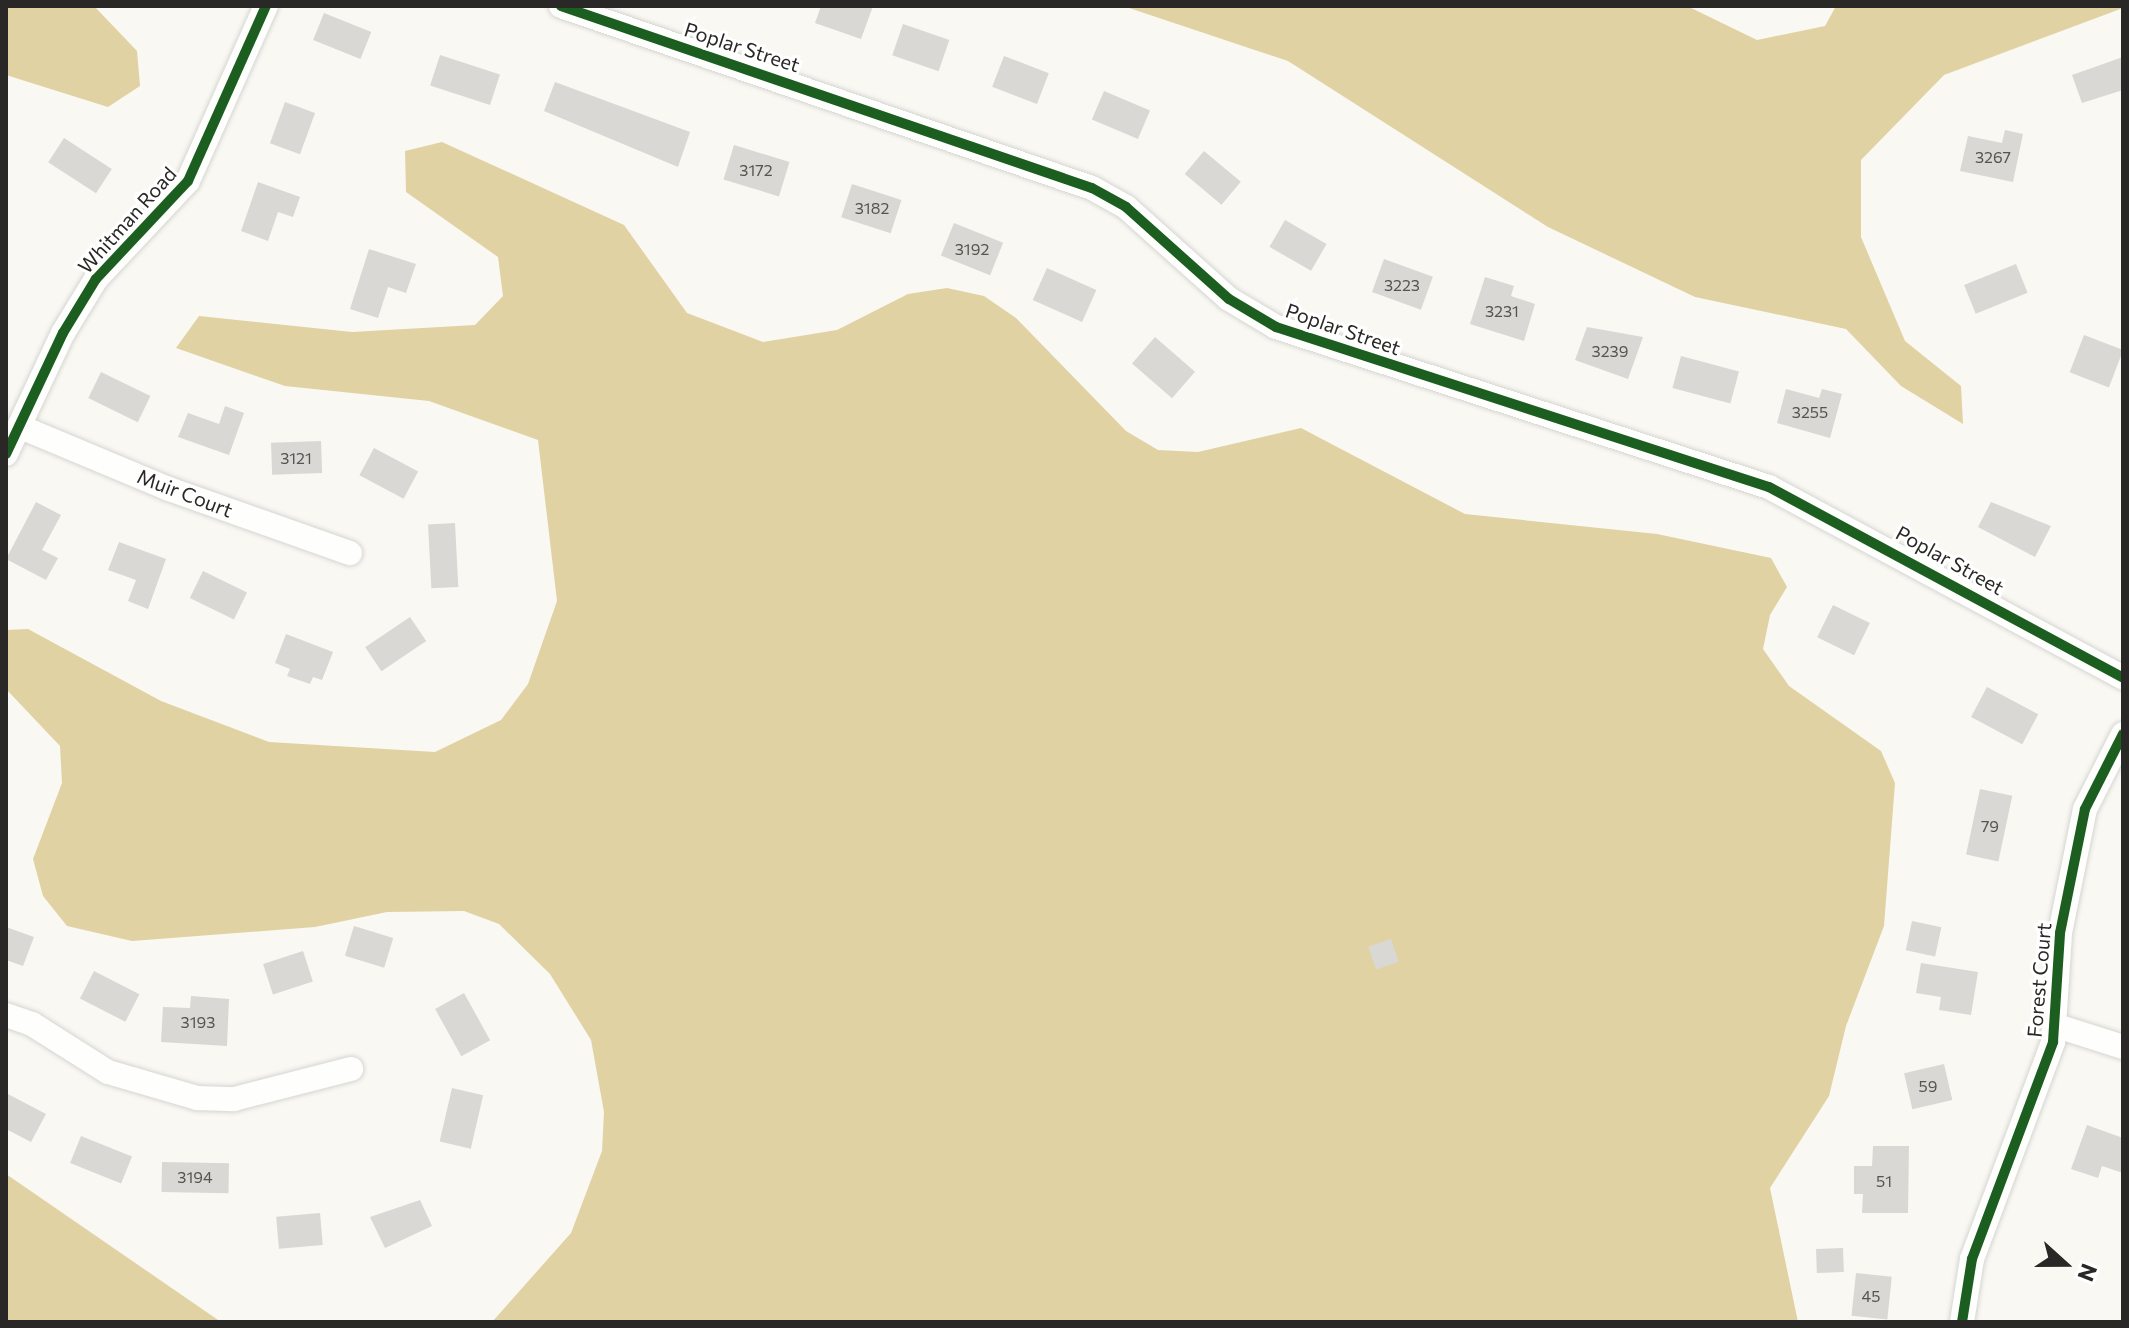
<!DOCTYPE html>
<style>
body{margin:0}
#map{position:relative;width:2129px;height:1328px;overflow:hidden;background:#f9f8f3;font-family:Commissioner,sans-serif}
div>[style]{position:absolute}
.forest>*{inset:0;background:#e1d2a3}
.building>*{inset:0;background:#d9d8d4;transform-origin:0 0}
.roads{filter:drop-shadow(0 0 2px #d6d5d2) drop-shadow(0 0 2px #d6d5d2)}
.street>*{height:24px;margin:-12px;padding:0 12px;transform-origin:12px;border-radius:12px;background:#fefefd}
.cycleway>*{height:10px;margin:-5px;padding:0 5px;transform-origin:5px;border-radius:5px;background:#1b5e20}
span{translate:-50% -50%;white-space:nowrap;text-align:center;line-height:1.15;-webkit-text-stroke:6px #fff;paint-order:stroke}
.number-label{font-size:16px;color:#555452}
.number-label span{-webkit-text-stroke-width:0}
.street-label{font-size:20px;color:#292826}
.frame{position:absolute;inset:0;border:8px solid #292826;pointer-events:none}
.north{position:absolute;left:2025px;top:1224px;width:80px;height:80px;-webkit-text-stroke:6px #fff;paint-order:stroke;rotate:111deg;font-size:22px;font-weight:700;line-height:32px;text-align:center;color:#292826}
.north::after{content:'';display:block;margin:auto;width:28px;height:36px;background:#292826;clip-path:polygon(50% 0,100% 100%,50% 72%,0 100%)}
</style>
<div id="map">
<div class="forest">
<i style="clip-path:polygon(6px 6px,94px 6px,137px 51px,140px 86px,108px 107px,6px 75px)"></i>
<i style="clip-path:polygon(1123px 6px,1687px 6px,1757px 40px,1825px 26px,1836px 6px,2123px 6px,2123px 8px,1944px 75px,1861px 160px,1861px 237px,1905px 341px,1961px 386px,1963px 424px,1901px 386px,1846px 329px,1695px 297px,1548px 227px,1288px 61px)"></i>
<i style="clip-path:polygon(442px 142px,624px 225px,687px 313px,763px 342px,837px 330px,908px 294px,947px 288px,984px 296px,1016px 318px,1126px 431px,1158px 450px,1198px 452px,1301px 428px,1465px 514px,1657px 534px,1771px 558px,1787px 587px,1770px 615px,1763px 649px,1789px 686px,1881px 751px,1895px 783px,1884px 926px,1846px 1026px,1829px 1096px,1770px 1188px,1798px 1322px,492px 1322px,571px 1233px,602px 1151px,604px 1112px,591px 1040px,550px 974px,499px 924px,464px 911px,387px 912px,315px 927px,132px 941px,67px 926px,43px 896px,33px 859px,62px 783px,60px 746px,6px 689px,6px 630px,28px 629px,161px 701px,269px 742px,435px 752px,501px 720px,528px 684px,557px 601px,538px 440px,429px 401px,285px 386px,176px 348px,199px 316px,352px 332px,475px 325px,503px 296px,498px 257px,406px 192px,405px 151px)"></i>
<i style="clip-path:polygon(6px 1174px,221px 1322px,6px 1322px)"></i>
</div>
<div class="building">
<i style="clip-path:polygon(821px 6px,873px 6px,861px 39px,815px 23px)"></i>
<i style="left:324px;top:13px;width:51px;height:29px;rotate:22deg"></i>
<i style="left:903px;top:24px;width:49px;height:33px;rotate:19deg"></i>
<i style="left:440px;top:55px;width:63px;height:32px;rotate:18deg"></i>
<i style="left:1004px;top:56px;width:48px;height:33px;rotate:21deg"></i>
<i style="clip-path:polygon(2123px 57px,2123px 90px,2082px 103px,2072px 75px)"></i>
<i style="clip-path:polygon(555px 82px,690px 132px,678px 167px,544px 111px)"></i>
<i style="left:1104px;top:91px;width:50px;height:31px;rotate:23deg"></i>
<i style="left:285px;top:102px;width:32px;height:44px;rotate:20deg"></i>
<i style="clip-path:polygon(2005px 130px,2023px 134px,2013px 182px,1960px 171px,1968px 136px,2002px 143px)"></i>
<i style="left:64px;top:138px;width:57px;height:29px;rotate:33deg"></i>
<i style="left:734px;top:145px;width:58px;height:36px;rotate:17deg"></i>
<i style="left:1204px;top:151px;width:48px;height:30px;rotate:40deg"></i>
<i style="clip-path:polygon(258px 182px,300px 197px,293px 217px,278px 212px,268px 241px,241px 231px)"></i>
<i style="left:852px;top:184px;width:52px;height:35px;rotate:18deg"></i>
<i style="left:1285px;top:220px;width:48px;height:31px;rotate:30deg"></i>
<i style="left:954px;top:223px;width:53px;height:35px;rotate:22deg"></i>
<i style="clip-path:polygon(369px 249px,416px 264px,406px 293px,388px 287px,378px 318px,350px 309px)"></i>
<i style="left:1384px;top:259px;width:52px;height:35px;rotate:20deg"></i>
<i style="left:2016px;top:264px;width:31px;height:56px;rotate:68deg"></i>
<i style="left:1047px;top:268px;width:54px;height:35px;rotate:24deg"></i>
<i style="clip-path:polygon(1485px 277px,1514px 286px,1511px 296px,1535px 304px,1524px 341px,1470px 324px)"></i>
<i style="clip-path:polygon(1587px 327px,1643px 337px,1628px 379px,1575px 360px)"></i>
<i style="left:2084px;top:335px;width:42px;height:40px;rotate:21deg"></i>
<i style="left:1155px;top:337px;width:53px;height:35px;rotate:41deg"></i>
<i style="left:1681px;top:356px;width:60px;height:33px;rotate:15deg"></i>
<i style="left:101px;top:372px;width:55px;height:29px;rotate:26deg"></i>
<i style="clip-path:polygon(1786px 389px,1819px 398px,1822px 389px,1842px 394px,1830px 438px,1777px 423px)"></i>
<i style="clip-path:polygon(225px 406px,244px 413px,229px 455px,178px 437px,188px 413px,219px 424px)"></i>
<i style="left:321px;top:441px;width:32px;height:50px;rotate:88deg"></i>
<i style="left:374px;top:448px;width:50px;height:31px;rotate:28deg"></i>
<i style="clip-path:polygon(36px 502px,61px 515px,42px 550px,58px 558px,46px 580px,6px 559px)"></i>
<i style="clip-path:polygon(1991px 502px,2051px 526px,2035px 557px,1978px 527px)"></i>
<i style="left:455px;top:523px;width:64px;height:27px;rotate:87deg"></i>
<i style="clip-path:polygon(119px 542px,166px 559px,148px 609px,128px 601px,136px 580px,108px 570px)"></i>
<i style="left:203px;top:571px;width:49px;height:30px;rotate:26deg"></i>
<i style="left:1833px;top:605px;width:41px;height:36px;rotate:26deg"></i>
<i style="left:410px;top:617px;width:29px;height:54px;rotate:56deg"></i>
<i style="clip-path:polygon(286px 634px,333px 652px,322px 680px,313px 677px,310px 684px,287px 676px,290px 669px,275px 663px)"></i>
<i style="left:1987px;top:687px;width:58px;height:34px;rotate:28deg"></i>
<i style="left:1980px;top:789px;width:33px;height:67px;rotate:12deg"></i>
<i style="left:1912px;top:921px;width:30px;height:30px;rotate:12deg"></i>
<i style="left:354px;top:926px;width:41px;height:31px;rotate:17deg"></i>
<i style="clip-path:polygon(6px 927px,34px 937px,23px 966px,6px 960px)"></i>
<i style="left:1391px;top:939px;width:24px;height:24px;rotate:71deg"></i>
<i style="left:303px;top:951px;width:32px;height:42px;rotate:72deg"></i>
<i style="clip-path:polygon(1921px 963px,1978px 972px,1971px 1015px,1939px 1010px,1941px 997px,1916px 993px)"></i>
<i style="left:94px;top:971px;width:51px;height:31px;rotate:27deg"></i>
<i style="left:464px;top:993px;width:54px;height:33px;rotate:61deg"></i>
<i style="clip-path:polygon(191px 996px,229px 999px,227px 1046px,161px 1042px,163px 1007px,190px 1008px)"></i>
<i style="left:1944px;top:1064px;width:37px;height:41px;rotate:77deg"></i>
<i style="left:452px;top:1088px;width:32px;height:55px;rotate:13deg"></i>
<i style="clip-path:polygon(6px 1093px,46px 1114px,31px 1142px,6px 1129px)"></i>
<i style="clip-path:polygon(2087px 1125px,2123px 1138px,2123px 1173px,2102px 1166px,2098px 1178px,2071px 1169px)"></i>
<i style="left:81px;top:1136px;width:55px;height:29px;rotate:22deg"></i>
<i style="clip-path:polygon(1873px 1146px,1909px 1146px,1908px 1213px,1862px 1213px,1863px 1194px,1854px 1194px,1854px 1166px,1872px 1166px)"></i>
<i style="left:162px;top:1162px;width:67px;height:30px;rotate:1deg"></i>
<i style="clip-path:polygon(420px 1200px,432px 1226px,385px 1248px,370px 1217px)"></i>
<i style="left:320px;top:1213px;width:32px;height:44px;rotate:85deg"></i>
<i style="left:1843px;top:1248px;width:24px;height:27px;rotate:88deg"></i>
<i style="left:1856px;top:1273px;width:36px;height:43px;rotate:6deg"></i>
</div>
<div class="roads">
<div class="street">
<i style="left:561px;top:6px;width:561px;rotate:18.92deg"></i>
<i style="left:1092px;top:188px;width:39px;rotate:29deg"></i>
<i style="left:1126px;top:207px;width:138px;rotate:41.8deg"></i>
<i style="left:1229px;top:299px;width:55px;rotate:30.8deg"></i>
<i style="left:1276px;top:327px;width:518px;rotate:17.98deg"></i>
<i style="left:1769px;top:487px;width:402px;rotate:28.3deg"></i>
<i style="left:23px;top:428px;width:158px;rotate:22.7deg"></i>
<i style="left:169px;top:489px;width:192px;rotate:19.5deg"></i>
<i style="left:6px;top:454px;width:134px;rotate:-64.8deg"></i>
<i style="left:63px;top:333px;width:63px;rotate:-58.6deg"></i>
<i style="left:96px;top:279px;width:134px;rotate:-46.8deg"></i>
<i style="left:188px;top:181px;width:192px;rotate:-66deg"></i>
<i style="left:6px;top:1015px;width:28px;rotate:19deg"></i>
<i style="left:32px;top:1024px;width:90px;rotate:32.3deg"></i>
<i style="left:108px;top:1072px;width:93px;rotate:16.3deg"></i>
<i style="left:197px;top:1098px;width:37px;rotate:2deg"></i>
<i style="left:234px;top:1099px;width:121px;rotate:-14.4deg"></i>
<i style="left:2054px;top:1025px;width:72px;rotate:17.7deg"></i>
<i style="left:1962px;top:1322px;width:64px;rotate:-81deg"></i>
<i style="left:1972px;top:1259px;width:232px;rotate:-69.5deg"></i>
<i style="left:2053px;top:1042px;width:109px;rotate:-86.3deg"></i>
<i style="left:2060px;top:933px;width:126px;rotate:-78.6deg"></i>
<i style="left:2085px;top:809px;width:84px;rotate:-63.1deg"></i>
</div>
</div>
<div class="cycleway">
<i style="left:561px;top:6px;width:561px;rotate:18.92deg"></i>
<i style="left:1092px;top:188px;width:39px;rotate:29deg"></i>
<i style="left:1126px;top:207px;width:138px;rotate:41.8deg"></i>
<i style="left:1229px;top:299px;width:55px;rotate:30.8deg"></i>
<i style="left:1276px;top:327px;width:518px;rotate:17.98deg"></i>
<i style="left:1769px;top:487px;width:402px;rotate:28.3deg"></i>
<i style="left:6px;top:454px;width:134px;rotate:-64.8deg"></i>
<i style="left:63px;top:333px;width:63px;rotate:-58.6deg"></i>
<i style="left:96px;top:279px;width:134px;rotate:-46.8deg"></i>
<i style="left:188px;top:181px;width:192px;rotate:-66deg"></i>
<i style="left:1962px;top:1322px;width:64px;rotate:-81deg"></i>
<i style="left:1972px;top:1259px;width:232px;rotate:-69.5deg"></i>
<i style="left:2053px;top:1042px;width:109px;rotate:-86.3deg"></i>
<i style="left:2060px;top:933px;width:126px;rotate:-78.6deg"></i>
<i style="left:2085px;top:809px;width:84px;rotate:-63.1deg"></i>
</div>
<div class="number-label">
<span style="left:1993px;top:157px">3267</span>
<span style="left:756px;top:170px">3172</span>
<span style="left:872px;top:208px">3182</span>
<span style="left:972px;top:249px">3192</span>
<span style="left:1402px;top:285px">3223</span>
<span style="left:1502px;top:311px">3231</span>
<span style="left:1610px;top:351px">3239</span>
<span style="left:1810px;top:412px">3255</span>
<span style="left:296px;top:458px">3121</span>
<span style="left:1990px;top:826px">79</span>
<span style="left:198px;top:1022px">3193</span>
<span style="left:1928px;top:1086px">59</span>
<span style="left:195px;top:1177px">3194</span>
<span style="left:1884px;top:1181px">51</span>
<span style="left:1871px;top:1296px">45</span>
</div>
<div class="street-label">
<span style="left:742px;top:47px;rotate:18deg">Poplar Street</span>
<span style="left:127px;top:220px;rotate:-48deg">Whitman Road</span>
<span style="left:1343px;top:329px;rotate:19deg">Poplar Street</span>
<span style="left:185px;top:493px;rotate:21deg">Muir Court</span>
<span style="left:1950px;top:560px;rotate:29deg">Poplar Street</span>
<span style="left:2039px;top:980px;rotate:-85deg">Forest Court</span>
</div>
<div class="frame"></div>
<div class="north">N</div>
</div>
